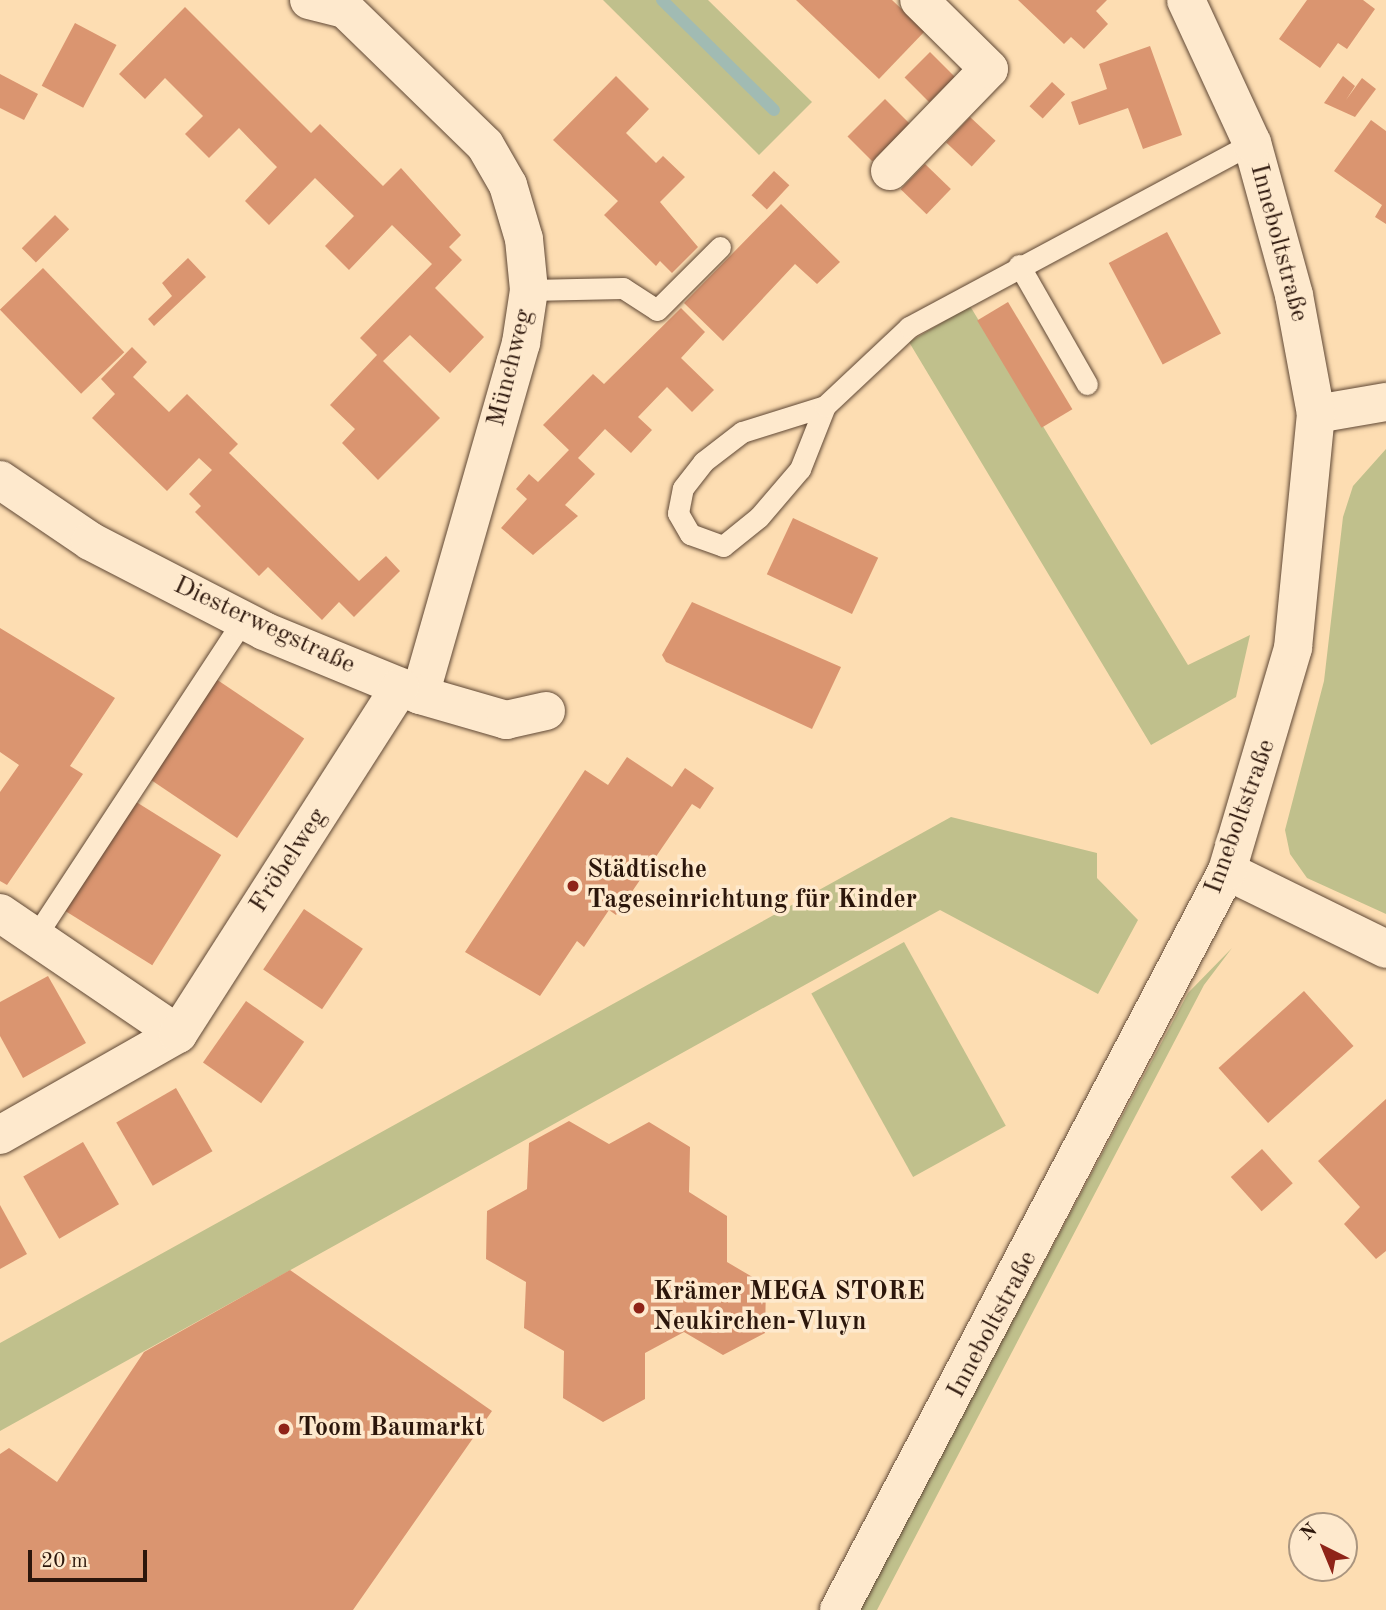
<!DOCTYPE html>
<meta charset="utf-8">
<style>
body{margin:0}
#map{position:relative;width:1386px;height:1610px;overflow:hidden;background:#fdddb2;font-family:"Old Standard TT",serif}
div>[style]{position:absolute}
.green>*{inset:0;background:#c0c08c;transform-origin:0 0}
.stream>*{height:12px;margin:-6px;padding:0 6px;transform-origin:6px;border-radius:6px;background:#a1bbb3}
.building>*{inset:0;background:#da9570;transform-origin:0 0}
.roads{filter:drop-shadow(0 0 2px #604835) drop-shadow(0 0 2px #604835)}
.lane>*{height:21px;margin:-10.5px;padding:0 10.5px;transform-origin:10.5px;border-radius:10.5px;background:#fee9cd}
.street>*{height:38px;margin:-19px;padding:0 19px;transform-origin:19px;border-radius:19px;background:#fee9cd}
.secondary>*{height:38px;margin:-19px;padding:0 19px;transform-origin:19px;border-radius:19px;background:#fee9cd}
.dots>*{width:19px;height:19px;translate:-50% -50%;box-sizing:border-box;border:4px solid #fee9cd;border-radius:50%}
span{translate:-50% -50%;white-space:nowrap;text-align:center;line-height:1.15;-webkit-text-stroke:7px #fee9cd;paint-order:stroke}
.street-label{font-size:26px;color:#2c160b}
.poi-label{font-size:26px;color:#2c160b;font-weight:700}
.left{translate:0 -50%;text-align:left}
.north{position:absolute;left:1288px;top:1512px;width:70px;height:70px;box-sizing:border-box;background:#fee9cd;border:2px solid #aa957f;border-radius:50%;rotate:317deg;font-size:19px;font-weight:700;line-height:28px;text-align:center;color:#2c160b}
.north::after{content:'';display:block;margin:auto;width:24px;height:32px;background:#8f2418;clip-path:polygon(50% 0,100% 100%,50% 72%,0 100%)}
.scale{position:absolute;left:28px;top:1550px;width:119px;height:32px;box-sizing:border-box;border:4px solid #2c160b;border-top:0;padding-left:9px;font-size:21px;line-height:24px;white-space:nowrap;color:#2c160b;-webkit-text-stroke:5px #fee9cd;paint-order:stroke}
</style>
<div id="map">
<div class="green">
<i style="clip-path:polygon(603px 0,708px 0,812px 102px,759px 155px)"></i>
<i style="clip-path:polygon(970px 306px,1188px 665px,1250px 635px,1236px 697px,1151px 745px,909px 342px)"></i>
<i style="clip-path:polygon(1386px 449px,1386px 914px,1307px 878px,1290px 854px,1285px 830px,1324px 681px,1343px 517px,1353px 486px)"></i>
<i style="clip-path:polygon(951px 817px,1097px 853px,1097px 878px,1138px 920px,1098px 994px,940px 910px,0 1431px,0 1343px)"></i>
<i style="left:904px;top:942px;width:210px;height:106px;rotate:61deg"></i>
<i style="clip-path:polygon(1232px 948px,1204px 985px,877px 1610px,858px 1610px,1188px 993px)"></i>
</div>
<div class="stream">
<i style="left:662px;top:0;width:157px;rotate:44.5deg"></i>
</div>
<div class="building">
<i style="clip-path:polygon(796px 0,892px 0,925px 31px,879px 79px)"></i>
<i style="clip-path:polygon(1018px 0,1107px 0,1096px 11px,1108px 24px,1084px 49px,1071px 37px,1064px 44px)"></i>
<i style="clip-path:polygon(1307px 0,1363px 0,1375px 9px,1347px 49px,1338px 43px,1320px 68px,1279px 39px)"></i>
<i style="clip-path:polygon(185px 7px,311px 133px,320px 124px,383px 186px,401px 168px,461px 235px,449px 247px,462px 260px,435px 288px,484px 337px,450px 373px,410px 335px,383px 361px,440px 418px,378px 480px,342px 443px,355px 429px,330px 405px,377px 355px,360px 338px,432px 264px,392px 225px,349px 270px,325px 246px,354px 216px,315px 178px,269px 225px,245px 201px,277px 167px,265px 155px,239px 128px,209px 158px,185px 134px,203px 116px,165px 78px,145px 99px,119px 74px)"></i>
<i style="left:75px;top:23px;width:47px;height:71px;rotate:28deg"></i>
<i style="clip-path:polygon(1150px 46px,1182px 135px,1143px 149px,1128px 108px,1079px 125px,1071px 102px,1107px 89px,1099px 64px)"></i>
<i style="left:930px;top:52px;width:35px;height:36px;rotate:45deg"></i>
<i style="clip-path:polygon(0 74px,38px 94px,24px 120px,0 108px)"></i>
<i style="clip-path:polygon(616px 76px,649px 109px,626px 133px,656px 163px,663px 156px,685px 177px,660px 202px,698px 247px,672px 273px,660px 261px,656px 266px,604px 215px,618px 201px,553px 140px)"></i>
<i style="clip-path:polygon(1343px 76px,1355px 86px,1346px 100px,1362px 78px,1376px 89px,1355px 117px,1324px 103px)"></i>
<i style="left:1052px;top:82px;width:18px;height:33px;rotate:43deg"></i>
<i style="left:885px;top:99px;width:35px;height:53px;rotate:45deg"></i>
<i style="left:970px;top:117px;width:35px;height:35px;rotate:43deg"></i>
<i style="clip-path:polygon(1371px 120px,1386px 131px,1386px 224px,1375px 217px,1382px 205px,1334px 171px)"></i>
<i style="left:925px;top:164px;width:36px;height:35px;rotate:44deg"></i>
<i style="left:774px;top:171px;width:21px;height:33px;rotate:43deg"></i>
<i style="clip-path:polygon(781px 204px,840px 262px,817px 284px,795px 264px,723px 341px,684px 303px)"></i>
<i style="left:55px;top:215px;width:20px;height:47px;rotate:45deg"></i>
<i style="left:1167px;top:232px;width:115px;height:66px;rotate:62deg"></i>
<i style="clip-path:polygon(188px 258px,206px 277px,154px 326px,148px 319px,172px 296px,162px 283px)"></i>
<i style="left:43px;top:268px;width:117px;height:60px;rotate:46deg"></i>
<i style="left:1008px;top:302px;width:125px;height:36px;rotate:59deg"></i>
<i style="clip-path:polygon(681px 308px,705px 332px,681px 358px,714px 390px,692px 412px,667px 387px,638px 417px,652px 430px,631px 453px,605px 429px,578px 458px,595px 474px,565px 505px,578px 516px,533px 555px,501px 528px,527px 499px,516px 489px,529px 474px,538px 482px,569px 450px,543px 425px,593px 374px,604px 384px)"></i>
<i style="clip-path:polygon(132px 347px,147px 362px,133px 377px,169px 412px,187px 394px,238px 444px,229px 453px,359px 581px,386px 556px,400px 571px,354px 617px,339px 602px,322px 620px,268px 567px,259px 576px,195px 512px,201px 506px,189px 494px,212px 470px,199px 458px,167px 491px,92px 418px,115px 394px,101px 379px)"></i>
<i style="left:793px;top:518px;width:94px;height:62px;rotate:25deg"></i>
<i style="clip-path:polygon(692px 602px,841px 667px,812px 729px,666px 662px,662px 655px)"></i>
<i style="clip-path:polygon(0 628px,115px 698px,70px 766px,83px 774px,7px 885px,0 881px,0 792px,19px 765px,0 752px)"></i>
<i style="left:213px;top:677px;width:110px;height:120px;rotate:34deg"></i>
<i style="clip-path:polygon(627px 757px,672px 787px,685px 768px,714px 788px,700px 809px,692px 804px,616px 915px,609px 910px,584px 947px,577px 941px,540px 996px,465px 952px,585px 770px,608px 785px)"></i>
<i style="left:133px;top:800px;width:104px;height:130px;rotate:32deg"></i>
<i style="left:304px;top:909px;width:71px;height:73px;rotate:34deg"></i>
<i style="clip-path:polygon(48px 976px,86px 1043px,23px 1078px,0 1036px,0 1002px)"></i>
<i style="left:1304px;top:991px;width:74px;height:115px;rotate:48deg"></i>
<i style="left:246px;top:1001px;width:71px;height:75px;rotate:35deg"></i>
<i style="left:176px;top:1088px;width:73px;height:69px;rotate:60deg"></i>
<i style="clip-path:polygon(1386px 1099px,1386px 1251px,1376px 1259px,1344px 1224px,1360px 1207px,1318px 1161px)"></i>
<i style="clip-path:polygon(569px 1121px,609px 1144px,649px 1122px,690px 1147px,689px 1192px,727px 1216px,727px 1262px,766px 1285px,765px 1333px,723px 1355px,684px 1332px,645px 1353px,645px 1399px,603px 1422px,563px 1398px,564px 1351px,524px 1328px,526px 1282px,486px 1259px,487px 1211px,527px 1189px,529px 1143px)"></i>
<i style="left:83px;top:1142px;width:72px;height:69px;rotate:60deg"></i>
<i style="left:1262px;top:1149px;width:46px;height:42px;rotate:48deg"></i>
<i style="clip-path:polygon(0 1205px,27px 1254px,0 1269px)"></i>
<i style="clip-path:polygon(290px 1270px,492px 1411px,353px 1610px,0 1610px,0 1454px,9px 1448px,57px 1482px,144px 1352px)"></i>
</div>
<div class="roads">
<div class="lane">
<i style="left:1019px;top:265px;width:137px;rotate:60.3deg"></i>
<i style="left:529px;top:290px;width:94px;rotate:-1.2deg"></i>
<i style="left:623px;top:288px;width:40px;rotate:32.9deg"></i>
<i style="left:657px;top:310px;width:89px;rotate:-45deg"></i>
<i style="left:825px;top:406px;width:68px;rotate:111.6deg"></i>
<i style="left:800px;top:469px;width:63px;rotate:130.5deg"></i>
<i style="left:759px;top:517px;width:46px;rotate:141.1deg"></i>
<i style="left:723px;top:546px;width:35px;rotate:-160deg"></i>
<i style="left:690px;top:534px;width:24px;rotate:-120deg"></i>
<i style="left:678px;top:513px;width:25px;rotate:-79deg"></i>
<i style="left:683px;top:488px;width:33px;rotate:-52deg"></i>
<i style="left:703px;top:462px;width:49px;rotate:-37.6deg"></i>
<i style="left:742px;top:432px;width:87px;rotate:-17.4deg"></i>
<i style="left:825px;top:406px;width:115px;rotate:-43.2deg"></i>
<i style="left:909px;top:327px;width:389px;rotate:-28.2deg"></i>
<i style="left:35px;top:937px;width:379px;rotate:-56.7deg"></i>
</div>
<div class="street">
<i style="left:309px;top:0;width:37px;rotate:14deg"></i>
<i style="left:345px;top:9px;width:195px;rotate:44.2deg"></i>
<i style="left:485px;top:145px;width:46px;rotate:60.1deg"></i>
<i style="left:508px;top:185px;width:56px;rotate:73.5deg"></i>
<i style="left:524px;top:239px;width:51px;rotate:84.4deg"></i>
<i style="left:529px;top:290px;width:54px;rotate:98.6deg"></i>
<i style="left:521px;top:343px;width:366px;rotate:106deg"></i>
<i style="left:890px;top:171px;width:142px;rotate:-45.9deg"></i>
<i style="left:989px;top:69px;width:98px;rotate:-135.4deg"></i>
<i style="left:1316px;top:414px;width:71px;rotate:-9.7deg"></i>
<i style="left:0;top:480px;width:109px;rotate:34.1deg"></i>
<i style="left:90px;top:541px;width:196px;rotate:27.3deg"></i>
<i style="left:264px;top:631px;width:169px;rotate:22.3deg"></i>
<i style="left:420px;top:695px;width:90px;rotate:16.2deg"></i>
<i style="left:506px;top:720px;width:41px;rotate:-12.7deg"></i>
<i style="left:1227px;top:871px;width:177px;rotate:26.1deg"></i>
<i style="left:0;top:913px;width:215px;rotate:34.2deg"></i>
<i style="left:0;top:1135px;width:205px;rotate:-29.6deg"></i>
<i style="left:178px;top:1034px;width:412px;rotate:-57.4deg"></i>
</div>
<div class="secondary">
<i style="left:839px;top:1610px;width:835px;rotate:-62.3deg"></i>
<i style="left:1227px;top:871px;width:233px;rotate:-73.5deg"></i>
<i style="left:1293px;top:648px;width:235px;rotate:-84.4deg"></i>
<i style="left:1316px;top:414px;width:121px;rotate:-100.5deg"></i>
<i style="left:1294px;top:295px;width:158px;rotate:-105.4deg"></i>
<i style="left:1252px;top:143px;width:157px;rotate:-114.8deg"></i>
</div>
</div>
<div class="dots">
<i style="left:573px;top:886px;background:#8f2418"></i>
<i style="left:639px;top:1308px;background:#8f2418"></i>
<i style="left:284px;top:1429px;background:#8f2418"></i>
</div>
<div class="street-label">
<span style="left:1278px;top:243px;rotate:75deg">Inneboltstraße</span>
<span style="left:511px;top:368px;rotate:-76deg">Münchweg</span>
<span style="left:264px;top:626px;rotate:25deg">Diesterwegstraße</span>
<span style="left:1241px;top:817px;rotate:-70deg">Inneboltstraße</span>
<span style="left:289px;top:861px;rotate:-57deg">Fröbelweg</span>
<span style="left:993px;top:1325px;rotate:-62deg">Inneboltstraße</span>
</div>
<div class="poi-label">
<span class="left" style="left:587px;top:886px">Städtische<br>Tageseinrichtung für Kinder</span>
<span class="left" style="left:653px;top:1308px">Krämer MEGA STORE<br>Neukirchen-Vluyn</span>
<span class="left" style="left:298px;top:1429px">Toom Baumarkt</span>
</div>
<div class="north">N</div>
<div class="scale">20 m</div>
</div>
